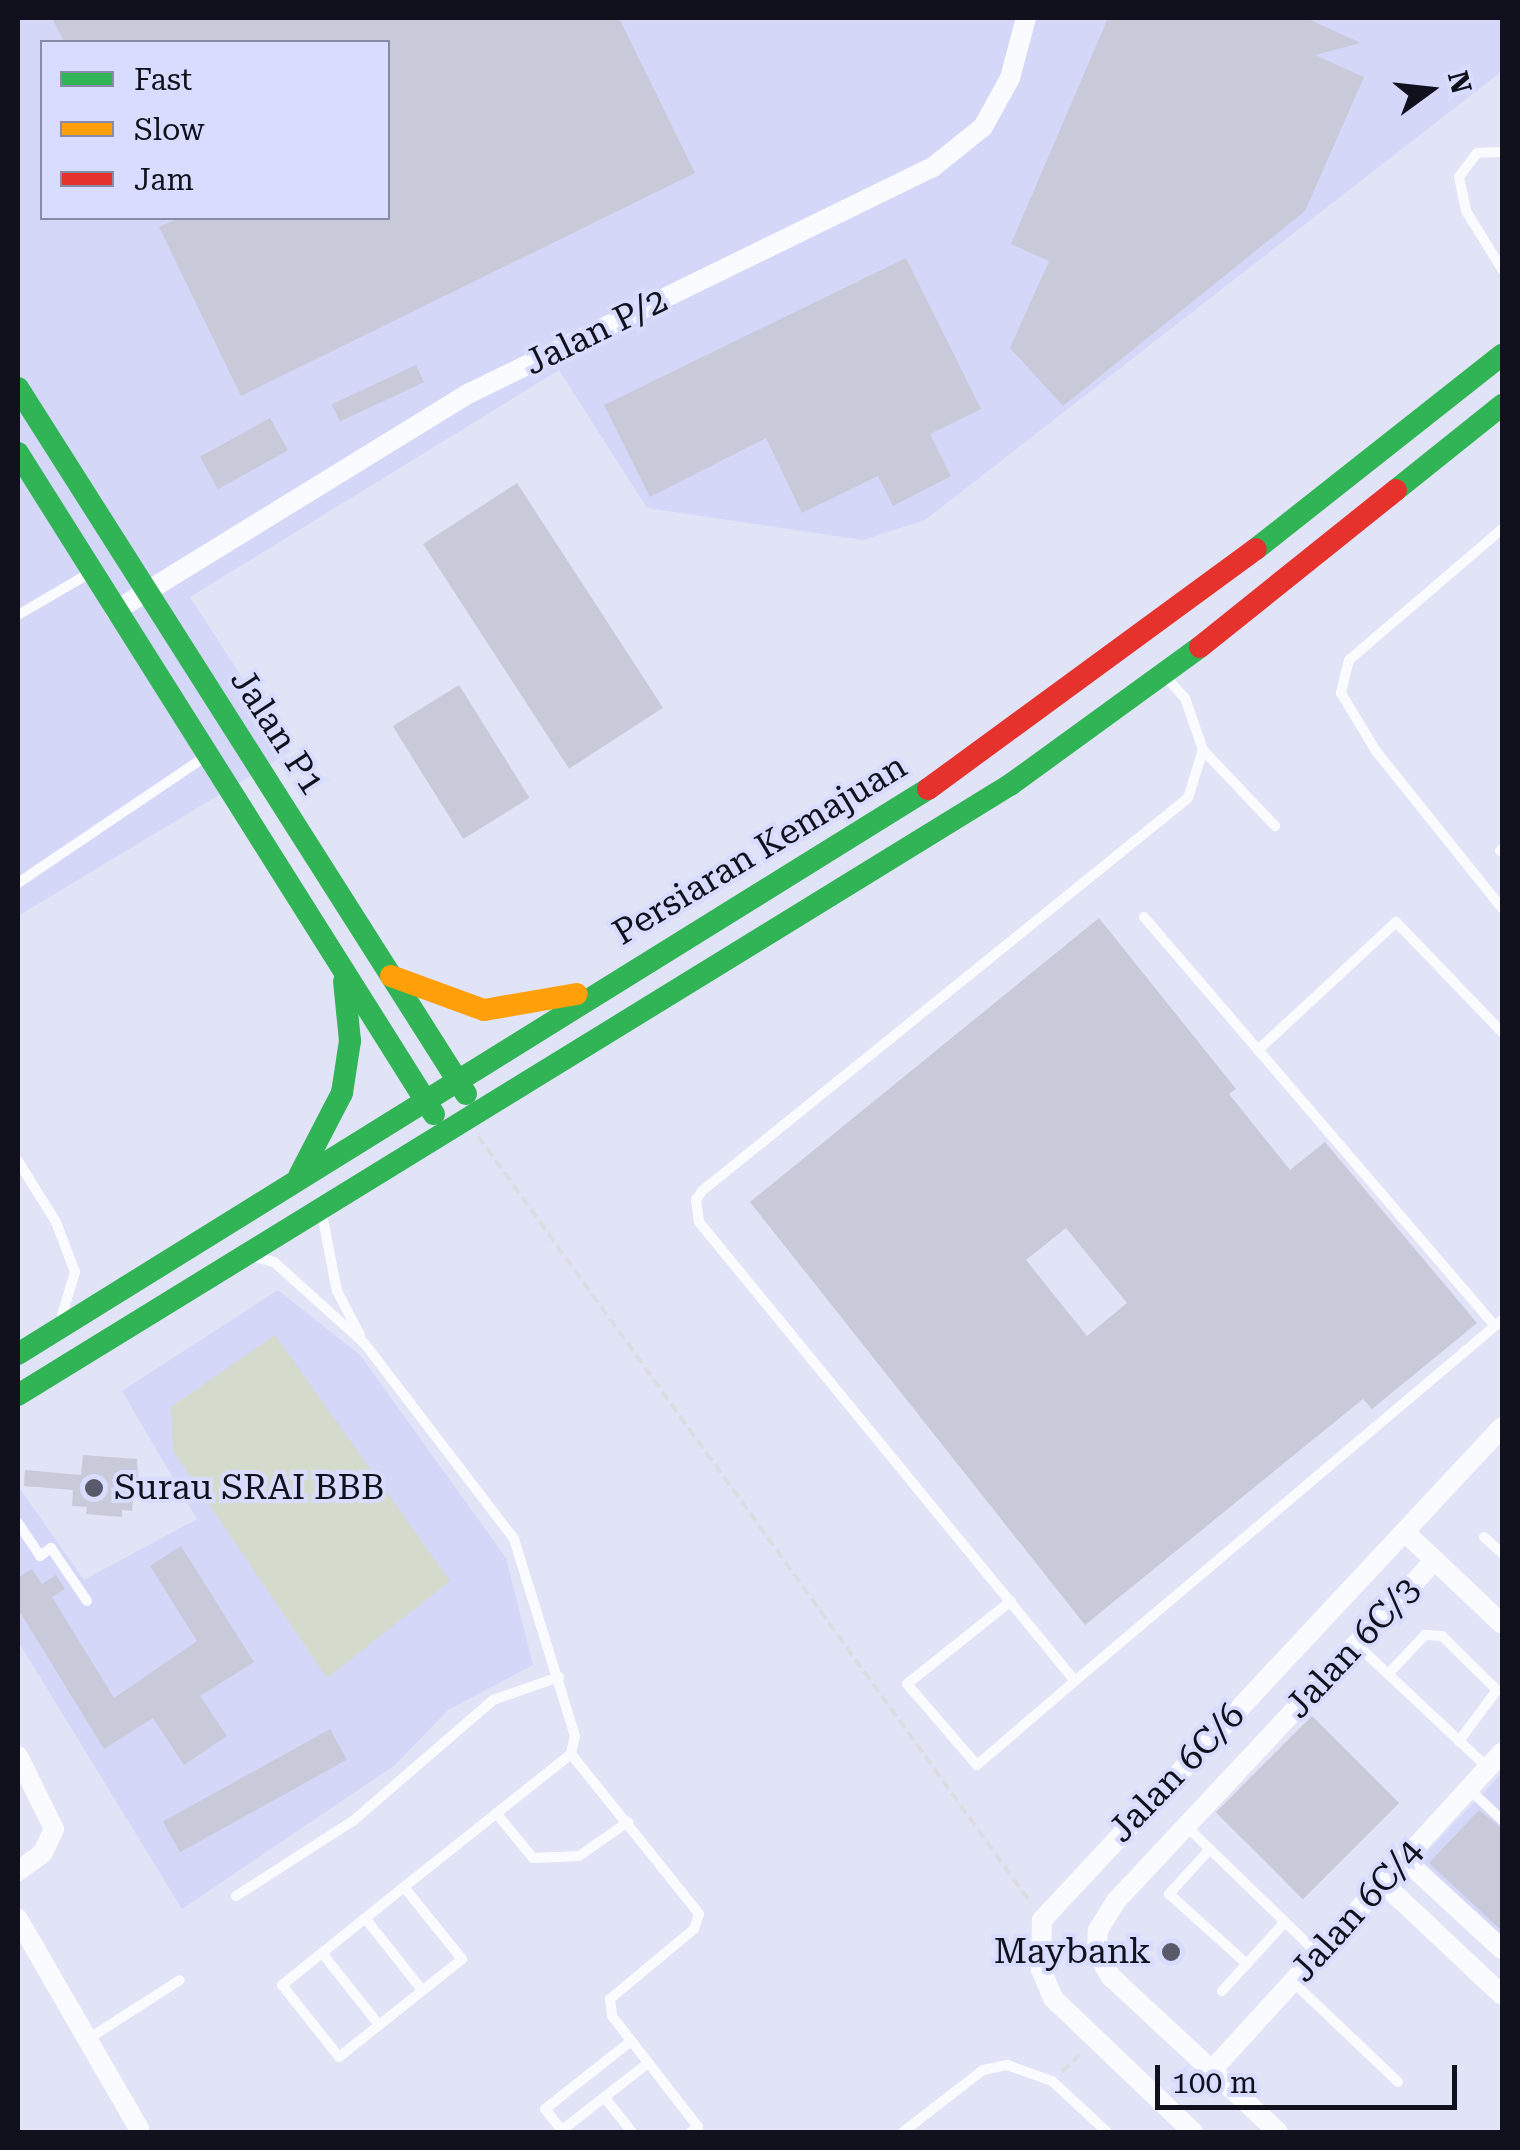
<!DOCTYPE html>
<style>
body{margin:0}
#map{position:relative;width:1520px;height:2150px;overflow:hidden;background:#e1e3f6;font-family:"Roboto Serif",serif}
div>[style]{position:absolute}
.built>*{inset:0;background:#d4d7f8}
.green>*{inset:0;background:#d4dbcc}
.building>*{inset:0;background:#c8cada;transform-origin:0 0}
.path>*{height:4px;margin-top:-2px;transform-origin:0;background:repeating-linear-gradient(90deg,#dcdde3 0 10px,transparent 0 15px)}
.lane>*{height:10px;margin:-5px;padding:0 5px;transform-origin:5px;border-radius:5px;background:#fafbfe}
.street>*{height:20px;margin:-10px;padding:0 10px;transform-origin:10px;border-radius:10px;background:#fafbfe}
.fast>*{height:22px;margin:-11px;padding:0 11px;transform-origin:11px;border-radius:11px;background:#30b455}
.slow>*{height:22px;margin:-11px;padding:0 11px;transform-origin:11px;border-radius:11px;background:#ff9f0a}
.jam>*{height:22px;margin:-11px;padding:0 11px;transform-origin:11px;border-radius:11px;background:#e5322d}
.dots>*{width:28px;height:28px;translate:-50% -50%;box-sizing:border-box;border:5px solid #d8dcff;border-radius:50%}
span{translate:-50% -50%;white-space:nowrap;text-align:center;line-height:1.15;-webkit-text-stroke:8px #d8dcff;paint-order:stroke}
.street-label{font-size:35px;color:#10111d}
.poi-label{font-size:35px;color:#10111d}
.left{translate:0 -50%;text-align:left}
.right{translate:-100% -50%;text-align:right}
.frame{position:absolute;inset:0;border:20px solid #10111d;pointer-events:none}
.legend{position:absolute;left:40px;top:40px;width:350px;height:180px;box-sizing:border-box;background:#d8dcff;border:2px solid #888ba5;margin:0;padding:12px 18px;list-style:none;font-size:30px;color:#10111d}
.legend li{display:flex;align-items:center;gap:20px;height:50px}
.legend b{width:50px;border:2px solid #888ba5}
.north{position:absolute;left:1380px;top:40px;width:100px;height:100px;-webkit-text-stroke:8px #d8dcff;paint-order:stroke;rotate:75deg;font-size:28px;font-weight:700;line-height:40px;text-align:center;color:#10111d}
.north::after{content:'';display:block;margin:auto;width:35px;height:45px;background:#10111d;clip-path:polygon(50% 0,100% 100%,50% 72%,0 100%)}
.scale{position:absolute;left:1155px;top:2065px;width:302px;height:45px;box-sizing:border-box;border:5px solid #10111d;border-top:0;padding-left:12px;font-size:30px;line-height:35px;white-space:nowrap;color:#10111d;-webkit-text-stroke:8px #d8dcff;paint-order:stroke}
</style>
<div id="map">
<div class="built">
<i style="clip-path:polygon(evenodd,18px 18px,1502px 18px,1502px 71px,925px 520px,863px 540px,647px 508px,559px 370px,190px 597px,290px 752px,18px 916px,18px 18px,42px 42px,388px 42px,388px 218px,42px 218px,42px 42px)"></i>
<i style="clip-path:polygon(278px 1290px,360px 1355px,506px 1558px,533px 1665px,448px 1710px,395px 1765px,182px 1909px,18px 1641px,18px 1486px,84px 1580px,197px 1519px,122px 1391px)"></i>
<i style="clip-path:polygon(1502px 1773px,1502px 1961px,1409px 1871px)"></i>
</div>
<div class="green">
<i style="clip-path:polygon(275px 1335px,450px 1581px,327px 1678px,173px 1451px,171px 1407px)"></i>
</div>
<div class="building">
<i style="clip-path:polygon(52px 18px,619px 18px,695px 173px,241px 396px,159px 227px,179px 218px,388px 218px,388px 42px,64px 42px)"></i>
<i style="clip-path:polygon(1108px 18px,1306px 18px,1361px 43px,1315px 55px,1364px 77px,1305px 211px,1063px 406px,1010px 348px,1049px 261px,1011px 244px)"></i>
<i style="clip-path:polygon(906px 258px,981px 409px,930px 434px,951px 476px,893px 506px,878px 476px,802px 513px,766px 438px,650px 497px,604px 405px)"></i>
<i style="left:416px;top:365px;width:19px;height:93px;rotate:65deg"></i>
<i style="left:270px;top:418px;width:37px;height:80px;rotate:61deg"></i>
<i style="left:517px;top:483px;width:268px;height:112px;rotate:57deg"></i>
<i style="left:459px;top:685px;width:133px;height:78px;rotate:58deg"></i>
<i style="clip-path:polygon(evenodd,1099px 918px,1236px 1089px,1229px 1094px,1290px 1170px,1325px 1142px,1477px 1323px,1372px 1409px,1363px 1399px,1085px 1625px,750px 1202px,1099px 918px,1066px 1228px,1127px 1303px,1087px 1336px,1026px 1260px,1066px 1228px)"></i>
<i style="clip-path:polygon(83px 1455px,137px 1459px,139px 1493px,134px 1492px,132px 1511px,122px 1510px,122px 1517px,86px 1514px,87px 1507px,72px 1506px,73px 1490px,24px 1486px,25px 1470px,81px 1475px)"></i>
<i style="clip-path:polygon(181px 1546px,254px 1662px,200px 1696px,227px 1736px,184px 1765px,153px 1718px,104px 1749px,18px 1609px,18px 1578px,32px 1569px,42px 1584px,56px 1575px,65px 1589px,52px 1597px,114px 1698px,197px 1641px,150px 1566px)"></i>
<i style="left:1312px;top:1716px;width:123px;height:136px;rotate:45deg"></i>
<i style="left:330px;top:1729px;width:35px;height:191px;rotate:61deg"></i>
<i style="clip-path:polygon(1479px 1810px,1502px 1829px,1502px 1931px,1429px 1863px)"></i>
</div>
<div class="path">
<i style="left:478px;top:1136px;width:946px;rotate:54.21deg"></i>
<i style="left:1062px;top:2072px;width:30px;rotate:-44deg"></i>
</div>
<div class="lane">
<i style="left:1502px;top:152px;width:25px;rotate:178deg"></i>
<i style="left:1477px;top:153px;width:30px;rotate:127deg"></i>
<i style="left:1459px;top:177px;width:35px;rotate:78deg"></i>
<i style="left:1466px;top:211px;width:68px;rotate:58.2deg"></i>
<i style="left:1502px;top:529px;width:201px;rotate:139.4deg"></i>
<i style="left:1349px;top:660px;width:34px;rotate:104deg"></i>
<i style="left:1341px;top:693px;width:68px;rotate:58.9deg"></i>
<i style="left:1376px;top:751px;width:201px;rotate:51.3deg"></i>
<i style="left:18px;top:615px;width:83px;rotate:-30.3deg"></i>
<i style="left:1165px;top:676px;width:30px;rotate:48deg"></i>
<i style="left:1185px;top:698px;width:55px;rotate:70.9deg"></i>
<i style="left:1203px;top:750px;width:50px;rotate:107.4deg"></i>
<i style="left:1188px;top:798px;width:625px;rotate:141.04deg"></i>
<i style="left:702px;top:1191px;width:11px;rotate:124deg"></i>
<i style="left:696px;top:1200px;width:22px;rotate:82deg"></i>
<i style="left:699px;top:1222px;width:593px;rotate:50.68deg"></i>
<i style="left:1075px;top:1681px;width:559px;rotate:-40.21deg"></i>
<i style="left:1203px;top:750px;width:105px;rotate:46.5deg"></i>
<i style="left:1500px;top:851px;width:3px;rotate:-45deg"></i>
<i style="left:18px;top:883px;width:227px;rotate:-34deg"></i>
<i style="left:1144px;top:917px;width:539px;rotate:49.36deg"></i>
<i style="left:1258px;top:1050px;width:188px;rotate:-42.8deg"></i>
<i style="left:1396px;top:922px;width:153px;rotate:46.1deg"></i>
<i style="left:18px;top:1161px;width:72px;rotate:58.1deg"></i>
<i style="left:56px;top:1222px;width:53px;rotate:69.2deg"></i>
<i style="left:75px;top:1272px;width:45px;rotate:106.8deg"></i>
<i style="left:322px;top:1214px;width:78px;rotate:79deg"></i>
<i style="left:337px;top:1291px;width:50px;rotate:62.4deg"></i>
<i style="left:255px;top:1257px;width:20px;rotate:15deg"></i>
<i style="left:274px;top:1262px;width:122px;rotate:42deg"></i>
<i style="left:365px;top:1344px;width:245px;rotate:52.6deg"></i>
<i style="left:514px;top:1539px;width:206px;rotate:72.8deg"></i>
<i style="left:575px;top:1736px;width:18px;rotate:103deg"></i>
<i style="left:571px;top:1754px;width:213px;rotate:141.5deg"></i>
<i style="left:404px;top:1887px;width:156px;rotate:141.2deg"></i>
<i style="left:282px;top:1985px;width:92px;rotate:51.6deg"></i>
<i style="left:339px;top:2057px;width:157px;rotate:-38.5deg"></i>
<i style="left:462px;top:1959px;width:92px;rotate:-128.9deg"></i>
<i style="left:18px;top:1523px;width:40px;rotate:56deg"></i>
<i style="left:40px;top:1556px;width:14px;rotate:-36deg"></i>
<i style="left:51px;top:1548px;width:64px;rotate:55.8deg"></i>
<i style="left:1484px;top:1537px;width:24px;rotate:42deg"></i>
<i style="left:1011px;top:1601px;width:133px;rotate:141.4deg"></i>
<i style="left:907px;top:1684px;width:107px;rotate:49.2deg"></i>
<i style="left:977px;top:1765px;width:129px;rotate:-40.6deg"></i>
<i style="left:1356px;top:1644px;width:180px;rotate:43.2deg"></i>
<i style="left:1388px;top:1674px;width:54px;rotate:-46.5deg"></i>
<i style="left:1425px;top:1635px;width:17px;rotate:3deg"></i>
<i style="left:1442px;top:1636px;width:77px;rotate:44.5deg"></i>
<i style="left:1497px;top:1690px;width:64px;rotate:126.7deg"></i>
<i style="left:571px;top:1754px;width:205px;rotate:51.3deg"></i>
<i style="left:699px;top:1914px;width:16px;rotate:108deg"></i>
<i style="left:694px;top:1929px;width:109px;rotate:140.2deg"></i>
<i style="left:610px;top:1999px;width:17px;rotate:83deg"></i>
<i style="left:612px;top:2016px;width:140px;rotate:52.2deg"></i>
<i style="left:698px;top:2127px;width:9px;rotate:144deg"></i>
<i style="left:1469px;top:1789px;width:45px;rotate:43.2deg"></i>
<i style="left:496px;top:1813px;width:58px;rotate:50.6deg"></i>
<i style="left:533px;top:1858px;width:46px;rotate:-2.5deg"></i>
<i style="left:579px;top:1856px;width:60px;rotate:-34.8deg"></i>
<i style="left:1186px;top:1826px;width:182px;rotate:44.1deg"></i>
<i style="left:1210px;top:1849px;width:61px;rotate:132.3deg"></i>
<i style="left:1169px;top:1894px;width:105px;rotate:41.9deg"></i>
<i style="left:236px;top:1896px;width:139px;rotate:-32.7deg"></i>
<i style="left:353px;top:1821px;width:185px;rotate:-40.8deg"></i>
<i style="left:493px;top:1700px;width:70px;rotate:-19.2deg"></i>
<i style="left:365px;top:1918px;width:92px;rotate:51.6deg"></i>
<i style="left:322px;top:1953px;width:92px;rotate:51.6deg"></i>
<i style="left:1293px;top:1982px;width:145px;rotate:43.6deg"></i>
<i style="left:1222px;top:1991px;width:93px;rotate:-47.6deg"></i>
<i style="left:88px;top:2039px;width:109px;rotate:-32.7deg"></i>
<i style="left:604px;top:2097px;width:45px;rotate:51.3deg"></i>
<i style="left:561px;top:2131px;width:110px;rotate:-38deg"></i>
<i style="left:563px;top:2132px;width:29px;rotate:-128deg"></i>
<i style="left:545px;top:2109px;width:110px;rotate:-38.3deg"></i>
<i style="left:903px;top:2132px;width:101px;rotate:-37.8deg"></i>
<i style="left:983px;top:2070px;width:25px;rotate:-12deg"></i>
<i style="left:1007px;top:2065px;width:48px;rotate:19.6deg"></i>
<i style="left:1052px;top:2081px;width:75px;rotate:42.8deg"></i>
</div>
<div class="street">
<i style="left:115px;top:611px;width:417px;rotate:-31.6deg"></i>
<i style="left:470px;top:393px;width:515px;rotate:-26.02deg"></i>
<i style="left:933px;top:167px;width:64px;rotate:-38.7deg"></i>
<i style="left:983px;top:127px;width:56px;rotate:-61.1deg"></i>
<i style="left:1010px;top:78px;width:62px;rotate:-75.1deg"></i>
<i style="left:1408px;top:1535px;width:129px;rotate:43.4deg"></i>
<i style="left:18px;top:1756px;width:81px;rotate:63.7deg"></i>
<i style="left:54px;top:1829px;width:26px;rotate:115deg"></i>
<i style="left:43px;top:1853px;width:31px;rotate:144deg"></i>
<i style="left:1404px;top:1859px;width:133px;rotate:42.6deg"></i>
<i style="left:1383px;top:1883px;width:163px;rotate:43.3deg"></i>
<i style="left:18px;top:1919px;width:242px;rotate:60deg"></i>
<i style="left:1212px;top:2070px;width:430px;rotate:-47.6deg"></i>
<i style="left:1193px;top:2132px;width:194px;rotate:-136.3deg"></i>
<i style="left:1053px;top:1998px;width:30px;rotate:-113deg"></i>
<i style="left:1041px;top:1970px;width:50px;rotate:-88.9deg"></i>
<i style="left:1042px;top:1920px;width:674px;rotate:-46.98deg"></i>
<i style="left:1278px;top:2132px;width:228px;rotate:-137.1deg"></i>
<i style="left:1111px;top:1977px;width:27px;rotate:-121deg"></i>
<i style="left:1097px;top:1954px;width:24px;rotate:-88deg"></i>
<i style="left:1098px;top:1930px;width:34px;rotate:-58deg"></i>
<i style="left:1116px;top:1901px;width:467px;rotate:-46.9deg"></i>
</div>
<div class="fast">
<i style="left:18px;top:388px;width:836px;rotate:57.6deg"></i>
<i style="left:18px;top:453px;width:781px;rotate:57.82deg"></i>
<i style="left:1396px;top:490px;width:136px;rotate:-38.7deg"></i>
<i style="left:1256px;top:549px;width:313px;rotate:-38.3deg"></i>
<i style="left:299px;top:1176px;width:93px;rotate:-62.6deg"></i>
<i style="left:342px;top:1093px;width:53px;rotate:-81.3deg"></i>
<i style="left:350px;top:1041px;width:60px;rotate:-95.7deg"></i>
<i style="left:18px;top:1354px;width:1071px;rotate:-31.84deg"></i>
<i style="left:18px;top:1395px;width:1165px;rotate:-31.59deg"></i>
<i style="left:1010px;top:785px;width:235px;rotate:-36deg"></i>
</div>
<div class="slow">
<i style="left:391px;top:976px;width:99px;rotate:20.1deg"></i>
<i style="left:484px;top:1010px;width:94px;rotate:-9.8deg"></i>
</div>
<div class="jam">
<i style="left:1200px;top:647px;width:251px;rotate:-38.7deg"></i>
<i style="left:928px;top:789px;width:406px;rotate:-36.2deg"></i>
</div>
<div class="dots">
<i style="left:94px;top:1488px;background:#595a69"></i>
<i style="left:1171px;top:1952px;background:#595a69"></i>
</div>
<div class="street-label">
<span style="left:596px;top:332px;rotate:-26deg">Jalan P/2</span>
<span style="left:277px;top:732px;rotate:57deg">Jalan P1</span>
<span style="left:760px;top:850px;rotate:-31deg">Persiaran Kemajuan</span>
<span style="left:1353px;top:1648px;rotate:-47deg">Jalan 6C/3</span>
<span style="left:1177px;top:1773px;rotate:-46deg">Jalan 6C/6</span>
<span style="left:1357px;top:1911px;rotate:-48deg">Jalan 6C/4</span>
</div>
<div class="poi-label">
<span class="left" style="left:114px;top:1488px">Surau SRAI BBB</span>
<span class="right" style="left:1151px;top:1952px">Maybank</span>
</div>
<div class="frame"></div>
<ul class="legend">
<li><b style="height:12px;background:#30b455"></b>Fast</li>
<li><b style="height:12px;background:#ff9f0a"></b>Slow</li>
<li><b style="height:12px;background:#e5322d"></b>Jam</li>
</ul>
<div class="north">N</div>
<div class="scale">100 m</div>
</div>
